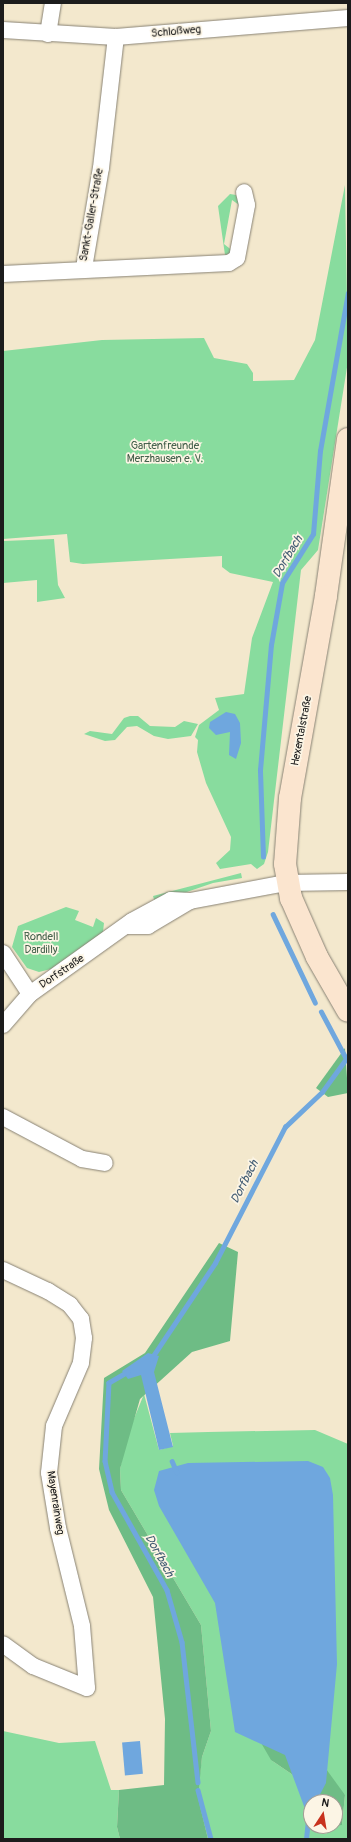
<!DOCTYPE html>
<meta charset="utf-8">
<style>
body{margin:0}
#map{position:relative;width:351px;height:1842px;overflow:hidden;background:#f3e8cd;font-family:Pangolin,sans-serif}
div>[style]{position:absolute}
.green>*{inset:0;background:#88dc9e}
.forest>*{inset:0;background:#6ebc85}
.water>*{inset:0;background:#6fa7de;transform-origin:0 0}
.stream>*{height:4.5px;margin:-2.25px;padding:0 2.25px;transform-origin:2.25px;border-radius:2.25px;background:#6fa7de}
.roads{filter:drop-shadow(0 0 1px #888274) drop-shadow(0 0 1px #888274)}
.minor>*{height:16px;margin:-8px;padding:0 8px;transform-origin:8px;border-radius:8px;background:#fff}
.secondary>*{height:22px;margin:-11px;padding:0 11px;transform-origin:11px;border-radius:11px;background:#fbe5cf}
span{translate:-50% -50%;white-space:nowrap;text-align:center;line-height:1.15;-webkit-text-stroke:3.5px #fcf5e5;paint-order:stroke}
.street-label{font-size:11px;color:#1c1c1c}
.park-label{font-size:11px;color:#425f4a}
.water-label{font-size:12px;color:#415b73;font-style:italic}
.frame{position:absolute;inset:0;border:4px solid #1c1c1c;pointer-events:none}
.north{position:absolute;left:303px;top:1794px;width:40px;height:40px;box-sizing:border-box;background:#fcf5e5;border:1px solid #a29e95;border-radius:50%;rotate:12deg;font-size:11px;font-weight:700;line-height:16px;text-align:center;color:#1c1c1c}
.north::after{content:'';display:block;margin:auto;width:14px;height:18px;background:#c8321e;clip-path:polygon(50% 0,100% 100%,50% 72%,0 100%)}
</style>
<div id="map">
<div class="green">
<i style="clip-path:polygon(345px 185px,348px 361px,318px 550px,301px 570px,268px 852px,264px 864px,257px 869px,251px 864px,220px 869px,216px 863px,230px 850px,231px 837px,206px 783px,197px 752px,198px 740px,195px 737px,199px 725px,219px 710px,215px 698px,244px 694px,252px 638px,273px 582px,230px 573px,222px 567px,222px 556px,83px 564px,70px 562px,67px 534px,3px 539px,3px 351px,102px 340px,204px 338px,214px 358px,247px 364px,253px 373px,253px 381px,294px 380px,315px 340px)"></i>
<i style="clip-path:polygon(230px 194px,236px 195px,242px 207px,232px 200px,224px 244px,234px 252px,225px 255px,218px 206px)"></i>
<i style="clip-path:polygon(54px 539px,58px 585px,65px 598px,37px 602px,37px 580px,3px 583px,3px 541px)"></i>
<i style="clip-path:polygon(130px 716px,138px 716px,150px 726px,175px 727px,184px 721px,198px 724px,191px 736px,168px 739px,154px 736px,137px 726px,127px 727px,115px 740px,105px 741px,84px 734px,90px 731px,112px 734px,124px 718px)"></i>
<i style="clip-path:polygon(241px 873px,242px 878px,213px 883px,155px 903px,153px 896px)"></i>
<i style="clip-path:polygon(66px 907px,79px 911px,75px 920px,93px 927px,96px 918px,104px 923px,103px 932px,51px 969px,39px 972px,27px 968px,12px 947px,18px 926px)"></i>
<i style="clip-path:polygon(evenodd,144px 1394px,159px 1450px,173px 1446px,170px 1433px,208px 1432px,315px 1430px,348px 1444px,348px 1839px,208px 1839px,197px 1798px,202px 1757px,211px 1731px,201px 1625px,121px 1490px,120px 1469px,127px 1436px,144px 1394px,271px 1760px,345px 1795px,342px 1825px,311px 1826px,311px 1802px,316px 1802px,315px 1790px,271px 1760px)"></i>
<i style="clip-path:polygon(3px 1731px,59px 1743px,95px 1741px,111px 1790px,119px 1790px,117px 1827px,120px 1839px,3px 1839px)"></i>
</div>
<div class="forest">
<i style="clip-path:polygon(345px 1048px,348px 1093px,328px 1097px,316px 1088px)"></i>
<i style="clip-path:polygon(219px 1243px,238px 1252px,230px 1341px,192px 1352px,140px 1399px,120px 1469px,121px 1490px,201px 1625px,211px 1731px,202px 1757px,198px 1798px,208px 1839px,120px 1839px,117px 1827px,119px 1790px,164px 1785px,165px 1719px,153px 1597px,109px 1510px,99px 1469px,104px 1378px,145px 1353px)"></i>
<i style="clip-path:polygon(246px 1717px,321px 1762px,345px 1795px,342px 1825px,335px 1826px,335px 1802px,316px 1802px,315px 1790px,271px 1760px)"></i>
</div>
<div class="water">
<i style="clip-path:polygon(226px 712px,235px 714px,240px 723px,241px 743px,236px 759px,229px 755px,230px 732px,216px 735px,209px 728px,210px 722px)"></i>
<i style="clip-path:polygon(148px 1353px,159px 1356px,154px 1372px,173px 1447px,159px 1450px,141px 1375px,128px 1379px,122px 1371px)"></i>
<i style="clip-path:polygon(308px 1461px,323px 1467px,330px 1478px,333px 1495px,337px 1664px,326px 1783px,316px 1802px,311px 1802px,308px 1817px,285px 1755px,235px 1732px,215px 1603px,159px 1506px,154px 1490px,159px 1471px,188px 1463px)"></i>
<i style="left:140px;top:1741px;width:33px;height:18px;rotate:85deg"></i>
</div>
<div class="stream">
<i style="left:263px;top:857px;width:87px;rotate:-92deg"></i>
<i style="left:260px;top:770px;width:125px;rotate:-85deg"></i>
<i style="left:271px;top:645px;width:63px;rotate:-79.9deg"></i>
<i style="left:282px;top:583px;width:58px;rotate:-57.7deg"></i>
<i style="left:313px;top:534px;width:83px;rotate:-85.2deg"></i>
<i style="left:320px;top:451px;width:160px;rotate:-80deg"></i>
<i style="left:273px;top:914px;width:98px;rotate:64.5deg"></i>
<i style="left:151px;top:1359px;width:115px;rotate:-56.3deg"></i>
<i style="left:215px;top:1263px;width:153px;rotate:-62.8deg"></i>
<i style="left:285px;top:1127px;width:51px;rotate:-43.4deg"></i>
<i style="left:322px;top:1092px;width:41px;rotate:-54deg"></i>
<i style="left:346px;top:1059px;width:53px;rotate:-118deg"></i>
<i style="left:128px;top:1372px;width:22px;rotate:150deg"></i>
<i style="left:109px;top:1383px;width:78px;rotate:92.9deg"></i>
<i style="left:105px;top:1461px;width:32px;rotate:77deg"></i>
<i style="left:112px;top:1492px;width:112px;rotate:60.7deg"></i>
<i style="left:167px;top:1590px;width:54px;rotate:73.9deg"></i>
<i style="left:182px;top:1642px;width:141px;rotate:83.5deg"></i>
<i style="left:172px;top:1461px;width:12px;rotate:66deg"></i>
<i style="left:198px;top:1790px;width:51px;rotate:75.1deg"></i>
<i style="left:306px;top:1839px;width:28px;rotate:-84deg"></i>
</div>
<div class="roads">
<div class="minor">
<i style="left:3px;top:30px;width:113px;rotate:3.5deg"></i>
<i style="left:116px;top:37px;width:233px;rotate:-4.7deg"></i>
<i style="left:48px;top:34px;width:31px;rotate:-81deg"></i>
<i style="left:84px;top:268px;width:101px;rotate:-80.4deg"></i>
<i style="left:101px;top:168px;width:132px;rotate:-83.5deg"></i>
<i style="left:3px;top:274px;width:226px;rotate:-2.8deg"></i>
<i style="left:229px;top:263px;width:9px;rotate:-32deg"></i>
<i style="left:237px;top:258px;width:54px;rotate:-79.3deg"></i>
<i style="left:247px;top:205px;width:13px;rotate:-103deg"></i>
<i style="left:128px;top:926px;width:20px"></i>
<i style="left:148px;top:926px;width:49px;rotate:-30.8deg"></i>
<i style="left:3px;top:953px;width:49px;rotate:56.6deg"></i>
<i style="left:3px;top:1025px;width:41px;rotate:-48.9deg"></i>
<i style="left:30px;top:994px;width:125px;rotate:-35.6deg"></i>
<i style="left:132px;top:921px;width:44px;rotate:-28.3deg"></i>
<i style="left:171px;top:900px;width:19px;rotate:3deg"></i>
<i style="left:190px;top:901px;width:98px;rotate:-10.6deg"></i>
<i style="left:286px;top:883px;width:62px;rotate:-0.9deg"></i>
<i style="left:3px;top:1117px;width:89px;rotate:28deg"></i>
<i style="left:82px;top:1159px;width:23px;rotate:10deg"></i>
<i style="left:3px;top:1270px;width:50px;rotate:25deg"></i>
<i style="left:48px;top:1291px;width:26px;rotate:32deg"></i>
<i style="left:70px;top:1305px;width:18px;rotate:52deg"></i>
<i style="left:81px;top:1319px;width:19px;rotate:81deg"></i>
<i style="left:84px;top:1338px;width:25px;rotate:97deg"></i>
<i style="left:81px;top:1363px;width:69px;rotate:113.2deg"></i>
<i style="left:54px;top:1426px;width:47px;rotate:96.1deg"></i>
<i style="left:49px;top:1473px;width:56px;rotate:80.7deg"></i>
<i style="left:58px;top:1528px;width:101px;rotate:76.2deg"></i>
<i style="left:82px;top:1626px;width:62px;rotate:85.4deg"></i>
<i style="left:87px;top:1688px;width:58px;rotate:-157.8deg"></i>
<i style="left:33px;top:1666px;width:37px;rotate:-144deg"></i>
</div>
<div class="secondary">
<i style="left:348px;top:439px;width:159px;rotate:98deg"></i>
<i style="left:326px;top:596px;width:205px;rotate:100.1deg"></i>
<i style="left:290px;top:798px;width:66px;rotate:94.3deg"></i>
<i style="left:285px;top:864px;width:35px;rotate:80deg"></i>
<i style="left:291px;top:898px;width:64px;rotate:66.2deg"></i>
<i style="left:317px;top:957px;width:62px;rotate:60.1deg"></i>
</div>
</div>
<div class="street-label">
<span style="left:176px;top:32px;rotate:-5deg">Schloßweg</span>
<span style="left:92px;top:215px;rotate:-80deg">Sankt-Galler-Straße</span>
<span style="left:302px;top:731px;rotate:-79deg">Hexentalstraße</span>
<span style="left:62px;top:972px;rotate:-34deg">Dorfstraße</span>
<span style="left:55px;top:1503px;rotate:81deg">Mayenrainweg</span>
</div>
<div class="park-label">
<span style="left:165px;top:453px">Gartenfreunde<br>Merzhausen e. V.</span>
<span style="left:41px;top:944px">Rondell<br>Dardilly</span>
</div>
<div class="water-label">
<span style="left:288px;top:557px;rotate:-59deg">Dorfbach</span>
<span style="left:245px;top:1182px;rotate:-63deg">Dorfbach</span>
<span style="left:159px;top:1556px;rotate:61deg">Dorfbach</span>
</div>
<div class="frame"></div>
<div class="north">N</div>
</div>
